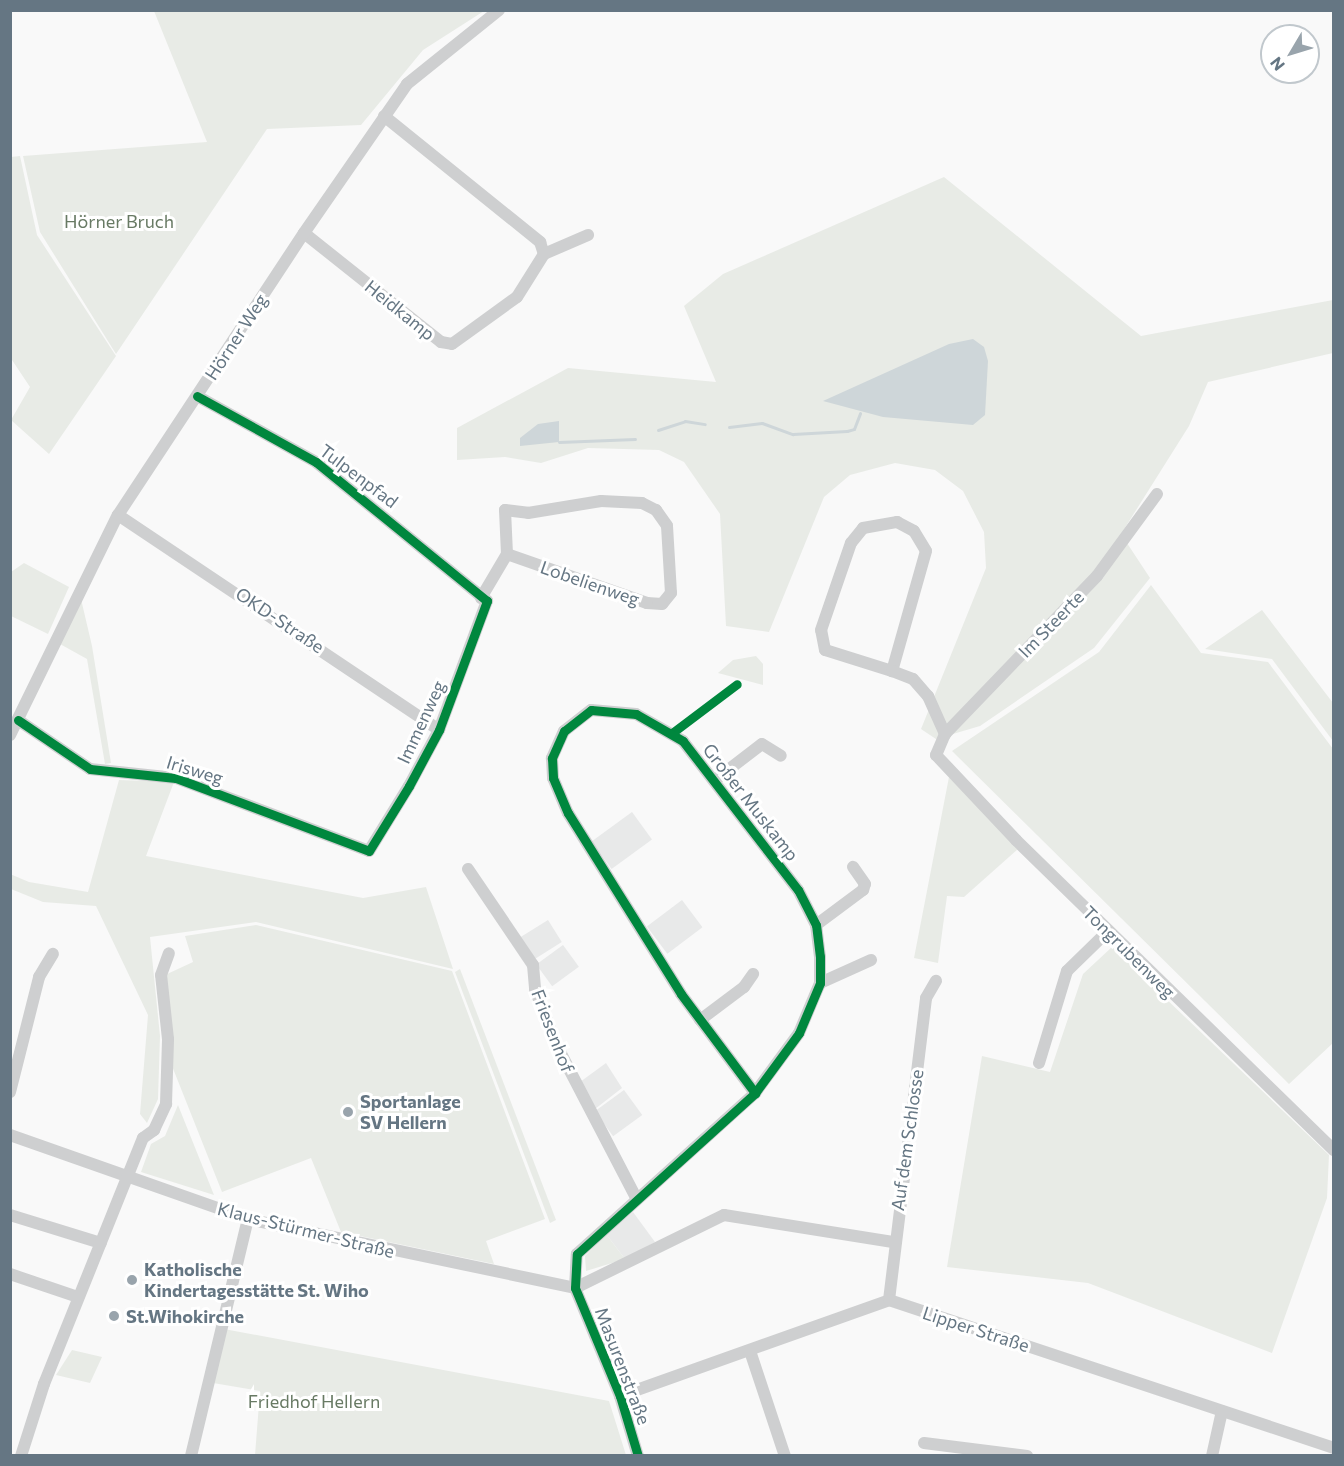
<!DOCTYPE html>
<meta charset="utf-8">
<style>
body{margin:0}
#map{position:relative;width:1344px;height:1466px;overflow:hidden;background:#f9f9f9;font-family:Commissioner,sans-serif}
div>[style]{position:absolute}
.built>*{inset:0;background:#e8e9e9;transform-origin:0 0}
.green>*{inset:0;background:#e8ebe6}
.water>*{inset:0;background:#ced6d9}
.stream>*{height:3px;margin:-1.5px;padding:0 1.5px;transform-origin:1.5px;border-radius:1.5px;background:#ced6d9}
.street>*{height:12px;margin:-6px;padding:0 6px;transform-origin:6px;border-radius:6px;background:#cecfd0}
.cycleway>*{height:9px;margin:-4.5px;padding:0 4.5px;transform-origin:4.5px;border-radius:4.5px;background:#00873e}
.dots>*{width:16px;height:16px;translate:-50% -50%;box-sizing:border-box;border:3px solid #fff;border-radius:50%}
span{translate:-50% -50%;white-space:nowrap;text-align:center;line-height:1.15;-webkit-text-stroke:6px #fff;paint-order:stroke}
.park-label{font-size:18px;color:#687a64}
.street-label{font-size:18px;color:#657683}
.poi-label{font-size:18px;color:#657683;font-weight:700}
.left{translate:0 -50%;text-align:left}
.frame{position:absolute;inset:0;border:12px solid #657683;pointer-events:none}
.north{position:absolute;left:1260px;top:24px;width:60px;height:60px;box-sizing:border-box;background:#fff;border:2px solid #c1c8cd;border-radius:50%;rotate:232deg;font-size:16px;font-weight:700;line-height:24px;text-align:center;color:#657683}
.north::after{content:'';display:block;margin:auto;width:21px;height:27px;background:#99a4ac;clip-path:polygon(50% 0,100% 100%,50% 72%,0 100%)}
</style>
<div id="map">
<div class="built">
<i style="left:632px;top:812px;width:34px;height:50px;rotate:54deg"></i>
<i style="left:682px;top:900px;width:34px;height:44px;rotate:53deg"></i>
<i style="left:548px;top:920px;width:26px;height:36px;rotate:58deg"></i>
<i style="left:563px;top:945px;width:27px;height:33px;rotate:54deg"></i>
<i style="clip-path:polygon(606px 1063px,622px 1088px,595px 1109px,580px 1082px)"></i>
<i style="left:624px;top:1090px;width:31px;height:36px;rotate:54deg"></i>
<i style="clip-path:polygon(633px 1212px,655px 1242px,625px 1259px,606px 1234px)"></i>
</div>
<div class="green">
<i style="clip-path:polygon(154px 11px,484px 11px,423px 50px,361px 125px,267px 129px,116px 354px,40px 232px,23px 156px,207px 142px)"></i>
<i style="clip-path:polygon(20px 156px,37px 235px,116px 356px,49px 454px,11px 420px,30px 387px,10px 357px,11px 157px)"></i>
<i style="clip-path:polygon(944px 177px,1141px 336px,1333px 300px,1333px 353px,1208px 382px,1189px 426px,1121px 534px,1150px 578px,1094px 648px,980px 726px,936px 739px,921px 729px,986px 568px,984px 532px,963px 491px,935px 470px,895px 463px,850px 475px,824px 497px,769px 632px,726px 626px,720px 514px,684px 462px,659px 450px,588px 448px,541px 463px,505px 457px,457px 460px,457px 428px,568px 368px,716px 382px,684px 306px,723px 274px)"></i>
<i style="clip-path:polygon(24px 563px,69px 587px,48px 634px,11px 616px,11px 572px)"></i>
<i style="clip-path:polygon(1151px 585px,1201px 653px,1268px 662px,1333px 749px,1333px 1043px,1289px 1084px,952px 751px,1099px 652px)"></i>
<i style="clip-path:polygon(81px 599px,92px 646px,111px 763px,105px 764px,87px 659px,60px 644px)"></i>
<i style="clip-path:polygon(1262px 610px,1333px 703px,1333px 741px,1272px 659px,1205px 649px)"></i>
<i style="clip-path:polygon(756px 656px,763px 664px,763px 685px,718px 673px,733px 660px)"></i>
<i style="clip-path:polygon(949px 777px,1018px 849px,964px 897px,947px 896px,938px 963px,914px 958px)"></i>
<i style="clip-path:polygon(119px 780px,174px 782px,146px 856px,363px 898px,426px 887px,453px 969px,256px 922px,150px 937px,160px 1036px,158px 1099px,147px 1123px,140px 1114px,148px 1015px,96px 906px,43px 902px,11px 889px,10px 874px,29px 882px,88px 892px)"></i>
<i style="clip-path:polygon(256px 925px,452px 971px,545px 1219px,486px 1241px,494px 1264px,341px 1232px,311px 1158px,222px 1192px,172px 1066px,165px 975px,193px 962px,185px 936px)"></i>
<i style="clip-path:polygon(1112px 947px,1329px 1155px,1327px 1198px,1272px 1353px,1088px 1283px,947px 1267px,982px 1056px,1050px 1072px,1083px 974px)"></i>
<i style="clip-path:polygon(460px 969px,556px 1220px,550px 1223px,455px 972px)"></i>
<i style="clip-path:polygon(178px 1105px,214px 1195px,141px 1172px,151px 1144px,165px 1136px)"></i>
<i style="clip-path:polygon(606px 1234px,625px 1259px,586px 1271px,585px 1256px)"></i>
<i style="clip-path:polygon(224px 1329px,609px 1401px,626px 1455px,255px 1455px,260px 1391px,213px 1383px)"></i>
<i style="clip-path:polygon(72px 1350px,102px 1357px,90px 1383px,56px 1375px)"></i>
</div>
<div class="water">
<i style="clip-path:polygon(973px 339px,984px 347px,988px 361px,985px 415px,973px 425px,883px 417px,823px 401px,949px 344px)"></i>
<i style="clip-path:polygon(559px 421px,559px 442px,520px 446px,520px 438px,538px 424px)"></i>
</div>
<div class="stream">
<i style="left:729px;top:427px;width:33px;rotate:-7deg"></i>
<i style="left:762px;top:423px;width:33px;rotate:20deg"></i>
<i style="left:793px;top:434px;width:54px;rotate:-3.2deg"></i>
<i style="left:847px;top:431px;width:7px;rotate:-16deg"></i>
<i style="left:854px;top:429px;width:17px;rotate:-69deg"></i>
<i style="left:658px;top:430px;width:28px;rotate:-18deg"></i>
<i style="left:685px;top:421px;width:20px;rotate:9deg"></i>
<i style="left:559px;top:442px;width:76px;rotate:-2.3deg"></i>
</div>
<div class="street">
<i style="left:384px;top:116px;width:201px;rotate:38.9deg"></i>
<i style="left:540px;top:242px;width:13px;rotate:72deg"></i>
<i style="left:304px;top:233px;width:175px;rotate:38.5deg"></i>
<i style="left:441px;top:342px;width:11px;rotate:10deg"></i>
<i style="left:452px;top:344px;width:80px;rotate:-35.9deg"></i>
<i style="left:517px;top:297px;width:51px;rotate:-57.9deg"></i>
<i style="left:544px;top:254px;width:48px;rotate:-23.4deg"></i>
<i style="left:1157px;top:494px;width:102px;rotate:126.2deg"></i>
<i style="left:1097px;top:576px;width:219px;rotate:133.9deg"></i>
<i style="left:945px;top:734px;width:23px;rotate:113deg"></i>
<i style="left:936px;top:755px;width:117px;rotate:46.7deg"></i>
<i style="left:1016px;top:840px;width:444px;rotate:44.3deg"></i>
<i style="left:118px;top:515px;width:386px;rotate:33.8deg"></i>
<i style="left:481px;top:598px;width:51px;rotate:-59.4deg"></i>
<i style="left:507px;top:554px;width:44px;rotate:-92.6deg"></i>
<i style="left:505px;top:510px;width:23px;rotate:7deg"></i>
<i style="left:528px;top:513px;width:74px;rotate:-9.3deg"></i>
<i style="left:601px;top:501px;width:41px;rotate:2.8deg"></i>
<i style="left:642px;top:503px;width:16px;rotate:27deg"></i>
<i style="left:656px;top:510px;width:19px;rotate:55deg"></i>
<i style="left:667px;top:526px;width:67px;rotate:86.6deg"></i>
<i style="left:671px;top:593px;width:14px;rotate:129deg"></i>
<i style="left:662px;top:604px;width:15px;rotate:-176deg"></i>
<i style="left:647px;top:603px;width:148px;rotate:-160.7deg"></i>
<i style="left:892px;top:671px;width:70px;rotate:-162.6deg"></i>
<i style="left:825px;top:650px;width:20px;rotate:-101deg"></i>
<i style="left:821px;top:630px;width:92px;rotate:-71deg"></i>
<i style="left:851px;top:543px;width:19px;rotate:-51deg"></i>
<i style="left:863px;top:528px;width:35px;rotate:-10deg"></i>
<i style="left:897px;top:522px;width:19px;rotate:28deg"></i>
<i style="left:914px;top:531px;width:23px;rotate:59deg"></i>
<i style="left:926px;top:551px;width:125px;rotate:105.8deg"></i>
<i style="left:892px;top:671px;width:22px;rotate:21deg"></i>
<i style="left:913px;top:679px;width:23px;rotate:49deg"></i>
<i style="left:928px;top:696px;width:42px;rotate:65.9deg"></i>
<i style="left:18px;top:720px;width:87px;rotate:34.2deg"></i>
<i style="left:90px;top:769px;width:86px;rotate:6deg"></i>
<i style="left:176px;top:778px;width:206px;rotate:20.7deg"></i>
<i style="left:369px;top:851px;width:76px;rotate:-58.4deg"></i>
<i style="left:409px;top:786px;width:64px;rotate:-61.8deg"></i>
<i style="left:439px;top:730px;width:138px;rotate:-69.6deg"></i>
<i style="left:487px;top:601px;width:220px;rotate:-140.9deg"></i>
<i style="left:316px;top:462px;width:136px;rotate:-151deg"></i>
<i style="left:10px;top:735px;width:245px;rotate:-63.9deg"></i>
<i style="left:118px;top:515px;width:338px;rotate:-56.6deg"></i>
<i style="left:304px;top:233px;width:181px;rotate:-55.3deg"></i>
<i style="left:407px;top:84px;width:118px;rotate:-38.8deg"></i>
<i style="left:715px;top:780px;width:59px;rotate:-37.5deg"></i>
<i style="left:762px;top:744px;width:22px;rotate:32deg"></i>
<i style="left:468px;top:869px;width:116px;rotate:55.9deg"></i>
<i style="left:533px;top:965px;width:24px;rotate:85deg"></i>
<i style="left:535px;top:989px;width:59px;rotate:69.1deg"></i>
<i style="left:556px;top:1044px;width:174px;rotate:62.5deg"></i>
<i style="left:816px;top:925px;width:59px;rotate:-36.7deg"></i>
<i style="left:863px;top:890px;width:6px;rotate:-72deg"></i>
<i style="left:865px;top:884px;width:21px;rotate:-125deg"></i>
<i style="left:820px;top:983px;width:56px;rotate:-24.3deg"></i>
<i style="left:700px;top:1020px;width:55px;rotate:-36.9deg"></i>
<i style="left:744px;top:987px;width:16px;rotate:-55deg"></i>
<i style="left:1039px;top:1063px;width:96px;rotate:-73.1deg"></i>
<i style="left:1067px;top:971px;width:57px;rotate:-44.3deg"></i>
<i style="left:10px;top:1092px;width:119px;rotate:-75.8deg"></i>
<i style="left:39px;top:977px;width:27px;rotate:-59deg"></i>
<i style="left:10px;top:1135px;width:252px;rotate:19.4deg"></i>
<i style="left:248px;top:1219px;width:334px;rotate:11.9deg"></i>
<i style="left:10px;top:1215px;width:95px;rotate:17.1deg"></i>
<i style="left:10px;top:1274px;width:72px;rotate:18.7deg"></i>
<i style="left:575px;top:1288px;width:166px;rotate:-26.1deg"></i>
<i style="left:724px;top:1215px;width:171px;rotate:9.1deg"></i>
<i style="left:889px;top:1300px;width:304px;rotate:-83deg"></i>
<i style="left:926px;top:998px;width:20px;rotate:-60deg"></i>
<i style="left:750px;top:1351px;width:111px;rotate:71.6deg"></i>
<i style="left:620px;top:1396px;width:286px;rotate:-19.6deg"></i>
<i style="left:889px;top:1300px;width:469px;rotate:18.4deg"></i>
<i style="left:924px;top:1443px;width:104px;rotate:7.2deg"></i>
<i style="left:21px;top:1456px;width:76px;rotate:-72.3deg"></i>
<i style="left:44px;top:1384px;width:265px;rotate:-68.1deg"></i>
<i style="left:143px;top:1138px;width:14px;rotate:-36deg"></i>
<i style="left:154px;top:1130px;width:29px;rotate:-65deg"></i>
<i style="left:166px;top:1104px;width:65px;rotate:-88.2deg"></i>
<i style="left:168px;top:1039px;width:64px;rotate:-96.2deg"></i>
<i style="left:161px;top:975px;width:23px;rotate:-70deg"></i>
<i style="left:191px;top:1456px;width:244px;rotate:-76.5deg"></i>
<i style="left:638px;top:1456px;width:63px;rotate:-106.7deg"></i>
<i style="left:620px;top:1396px;width:117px;rotate:-112.6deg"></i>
<i style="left:575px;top:1288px;width:34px;rotate:-87deg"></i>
<i style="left:577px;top:1254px;width:240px;rotate:-42.1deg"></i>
<i style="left:755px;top:1093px;width:74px;rotate:-53.7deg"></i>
<i style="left:799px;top:1033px;width:54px;rotate:-67.2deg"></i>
<i style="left:820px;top:983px;width:26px;rotate:-90deg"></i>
<i style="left:820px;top:957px;width:32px;rotate:-97deg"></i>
<i style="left:816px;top:925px;width:39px;rotate:-117deg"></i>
<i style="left:798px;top:890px;width:188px;rotate:-127.7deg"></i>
<i style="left:683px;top:741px;width:54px;rotate:-150.1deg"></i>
<i style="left:636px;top:714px;width:45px;rotate:-174.9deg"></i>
<i style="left:591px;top:710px;width:34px;rotate:142deg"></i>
<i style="left:564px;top:731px;width:30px;rotate:114deg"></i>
<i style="left:552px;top:758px;width:20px;rotate:87deg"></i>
<i style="left:553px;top:778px;width:38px;rotate:67deg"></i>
<i style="left:568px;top:813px;width:213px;rotate:58deg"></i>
<i style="left:681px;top:994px;width:124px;rotate:53.2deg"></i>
<i style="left:1212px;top:1456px;width:46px;rotate:-77.5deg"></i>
</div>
<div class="cycleway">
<i style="left:18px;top:720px;width:87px;rotate:34.2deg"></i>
<i style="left:90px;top:769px;width:86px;rotate:6deg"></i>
<i style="left:176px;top:778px;width:206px;rotate:20.7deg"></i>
<i style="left:369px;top:851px;width:76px;rotate:-58.4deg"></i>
<i style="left:409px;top:786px;width:64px;rotate:-61.8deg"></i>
<i style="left:439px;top:730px;width:138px;rotate:-69.6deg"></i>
<i style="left:487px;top:601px;width:220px;rotate:-140.9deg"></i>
<i style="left:316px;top:462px;width:136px;rotate:-151deg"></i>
<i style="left:672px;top:733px;width:81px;rotate:-37deg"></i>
<i style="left:638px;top:1456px;width:63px;rotate:-106.7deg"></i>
<i style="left:620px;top:1396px;width:117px;rotate:-112.6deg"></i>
<i style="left:575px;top:1288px;width:34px;rotate:-87deg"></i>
<i style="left:577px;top:1254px;width:240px;rotate:-42.1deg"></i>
<i style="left:755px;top:1093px;width:74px;rotate:-53.7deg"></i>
<i style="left:799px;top:1033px;width:54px;rotate:-67.2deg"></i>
<i style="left:820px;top:983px;width:26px;rotate:-90deg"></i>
<i style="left:820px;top:957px;width:32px;rotate:-97deg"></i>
<i style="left:816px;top:925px;width:39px;rotate:-117deg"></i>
<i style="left:798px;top:890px;width:188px;rotate:-127.7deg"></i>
<i style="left:683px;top:741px;width:54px;rotate:-150.1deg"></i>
<i style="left:636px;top:714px;width:45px;rotate:-174.9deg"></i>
<i style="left:591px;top:710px;width:34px;rotate:142deg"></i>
<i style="left:564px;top:731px;width:30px;rotate:114deg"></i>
<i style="left:552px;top:758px;width:20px;rotate:87deg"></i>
<i style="left:553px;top:778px;width:38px;rotate:67deg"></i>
<i style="left:568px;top:813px;width:213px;rotate:58deg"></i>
<i style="left:681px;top:994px;width:124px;rotate:53.2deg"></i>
</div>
<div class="dots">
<i style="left:348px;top:1112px;background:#99a4ac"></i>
<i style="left:132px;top:1280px;background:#99a4ac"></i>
<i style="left:114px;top:1316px;background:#99a4ac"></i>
</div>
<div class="park-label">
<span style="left:119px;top:221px">Hörner Bruch</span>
<span style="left:314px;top:1401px">Friedhof Hellern</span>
</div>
<div class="street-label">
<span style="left:400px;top:310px;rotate:39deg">Heidkamp</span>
<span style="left:236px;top:337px;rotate:-57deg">Hörner Weg</span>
<span style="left:359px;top:476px;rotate:37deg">Tulpenpfad</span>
<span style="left:590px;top:583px;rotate:19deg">Lobelienweg</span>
<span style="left:280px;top:620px;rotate:34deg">OKD-Straße</span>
<span style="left:1051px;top:624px;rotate:-46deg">Im Steerte</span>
<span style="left:421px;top:722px;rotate:-65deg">Immenweg</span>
<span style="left:195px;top:770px;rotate:17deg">Irisweg</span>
<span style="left:751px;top:802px;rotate:52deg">Großer Muskamp</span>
<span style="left:1129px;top:952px;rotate:45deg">Tongrubenweg</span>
<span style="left:553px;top:1031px;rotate:69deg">Friesenhof</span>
<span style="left:907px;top:1140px;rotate:-82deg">Auf dem Schlosse</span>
<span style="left:306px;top:1230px;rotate:14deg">Klaus-Stürmer-Straße</span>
<span style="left:976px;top:1329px;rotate:18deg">Lipper Straße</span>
<span style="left:623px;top:1366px;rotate:69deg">Masurenstraße</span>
</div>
<div class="poi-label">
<span class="left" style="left:360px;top:1112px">Sportanlage<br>SV Hellern</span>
<span class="left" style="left:144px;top:1280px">Katholische<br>Kindertagesstätte St. Wiho</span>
<span class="left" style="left:126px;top:1316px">St.Wihokirche</span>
</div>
<div class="frame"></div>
<div class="north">N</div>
</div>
